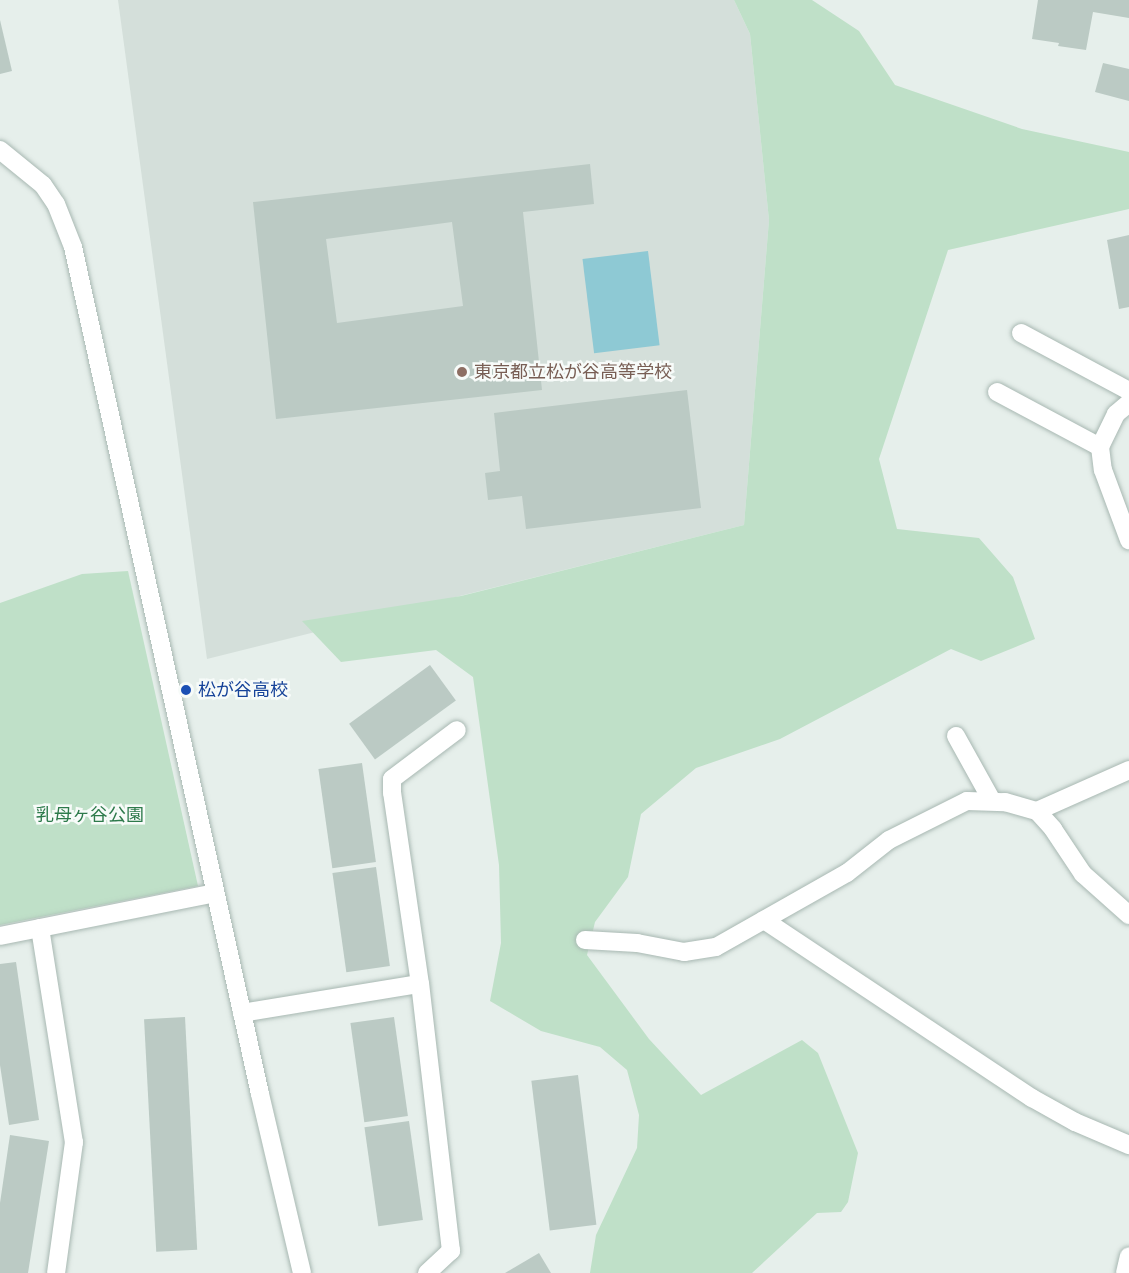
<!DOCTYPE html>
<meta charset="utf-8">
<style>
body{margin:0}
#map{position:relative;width:1129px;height:1273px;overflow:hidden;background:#e6efeb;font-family:Rubik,"Noto Sans JP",sans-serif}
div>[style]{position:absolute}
.built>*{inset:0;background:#d4dfda}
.green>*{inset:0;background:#bfe0c8}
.water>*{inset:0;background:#8ec9d4;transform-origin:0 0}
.building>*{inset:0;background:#bbcac4;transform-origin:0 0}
.roads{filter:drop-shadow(0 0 2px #a8b8b2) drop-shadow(0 0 2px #a8b8b2)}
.minor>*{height:18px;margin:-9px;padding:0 9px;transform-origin:9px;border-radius:9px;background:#fff}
.dots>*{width:16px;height:16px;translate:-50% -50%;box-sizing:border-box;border:3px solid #f7fbf9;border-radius:50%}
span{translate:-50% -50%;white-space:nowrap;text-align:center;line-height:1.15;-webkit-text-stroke:5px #f7fbf9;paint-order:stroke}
.education-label{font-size:18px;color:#785e54}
.left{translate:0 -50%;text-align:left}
.transit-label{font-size:18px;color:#164399}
.park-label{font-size:18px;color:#2d7a4b}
</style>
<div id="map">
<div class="built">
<i style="clip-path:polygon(118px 0,734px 0,750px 34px,769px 220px,744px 525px,207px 659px)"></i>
</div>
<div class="green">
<i style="clip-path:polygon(734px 0,812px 0,859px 31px,895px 85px,1022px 129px,1129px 152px,1129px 209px,948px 250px,879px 459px,897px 529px,979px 538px,1013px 577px,1035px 639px,981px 661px,951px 649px,780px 739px,696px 768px,641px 814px,628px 877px,595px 922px,587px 955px,649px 1039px,701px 1095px,802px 1040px,818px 1053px,858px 1153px,848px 1202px,841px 1212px,817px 1213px,752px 1273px,590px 1273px,596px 1235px,637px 1148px,639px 1115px,627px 1070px,600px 1047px,541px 1031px,490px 1001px,501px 943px,499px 865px,473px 677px,436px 650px,341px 662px,302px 621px,461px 596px,744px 525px,769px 220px,750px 34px)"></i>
<i style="clip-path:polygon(128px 571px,198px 886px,0 925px,0 603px,82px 574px)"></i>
</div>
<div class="water">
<i style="left:648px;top:251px;width:95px;height:66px;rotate:83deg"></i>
</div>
<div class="building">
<i style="clip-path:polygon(1038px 0,1129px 0,1129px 18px,1093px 12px,1086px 50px,1058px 46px,1059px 43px,1032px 39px)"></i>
<i style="clip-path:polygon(0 20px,12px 71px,0 74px)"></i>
<i style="clip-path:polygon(1103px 63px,1129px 69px,1129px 101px,1095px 92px)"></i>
<i style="clip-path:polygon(evenodd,590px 164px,594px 204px,523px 212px,542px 390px,276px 419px,253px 202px,590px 164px,452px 222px,463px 306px,337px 323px,326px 239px,452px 222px)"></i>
<i style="clip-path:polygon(1129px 235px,1129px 307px,1119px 309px,1107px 240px)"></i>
<i style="clip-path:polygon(687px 390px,701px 508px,526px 529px,522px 496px,488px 500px,485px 473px,500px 471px,494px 413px)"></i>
<i style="left:430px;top:665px;width:44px;height:100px;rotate:54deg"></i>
<i style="left:362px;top:763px;width:100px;height:44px;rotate:82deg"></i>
<i style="left:376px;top:867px;width:100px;height:44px;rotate:82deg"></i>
<i style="clip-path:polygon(16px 962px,39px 1120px,9px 1125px,0 1065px,0 964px)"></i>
<i style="left:185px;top:1017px;width:233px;height:41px;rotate:87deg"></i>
<i style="left:394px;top:1017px;width:100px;height:44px;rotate:82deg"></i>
<i style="left:578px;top:1075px;width:151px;height:47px;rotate:83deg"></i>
<i style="left:409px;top:1121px;width:100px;height:45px;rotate:82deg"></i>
<i style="clip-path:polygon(10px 1135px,49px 1141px,28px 1273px,0 1273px,0 1203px)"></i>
<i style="clip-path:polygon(539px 1253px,551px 1273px,505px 1273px)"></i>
</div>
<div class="roads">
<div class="minor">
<i style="left:0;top:150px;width:55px;rotate:39.1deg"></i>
<i style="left:43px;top:185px;width:23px;rotate:56deg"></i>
<i style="left:56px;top:204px;width:46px;rotate:68.4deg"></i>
<i style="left:73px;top:247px;width:867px;rotate:77.55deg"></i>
<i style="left:260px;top:1094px;width:184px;rotate:76.8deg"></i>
<i style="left:1021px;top:333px;width:123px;rotate:28.2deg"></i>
<i style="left:997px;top:392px;width:117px;rotate:28.1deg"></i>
<i style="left:1129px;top:403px;width:17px;rotate:140deg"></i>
<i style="left:1116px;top:414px;width:37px;rotate:116deg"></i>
<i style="left:1100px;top:447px;width:23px;rotate:83deg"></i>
<i style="left:1103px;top:470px;width:75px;rotate:69.6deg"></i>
<i style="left:956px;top:736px;width:74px;rotate:61deg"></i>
<i style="left:1037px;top:811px;width:101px;rotate:-24deg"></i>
<i style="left:764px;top:920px;width:322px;rotate:33.6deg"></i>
<i style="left:1032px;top:1098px;width:49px;rotate:29.2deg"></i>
<i style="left:1075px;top:1122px;width:59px;rotate:23.1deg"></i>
<i style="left:40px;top:928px;width:217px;rotate:81deg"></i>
<i style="left:74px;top:1142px;width:132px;rotate:97.8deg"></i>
<i style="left:0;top:936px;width:219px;rotate:-11.3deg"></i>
<i style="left:585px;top:940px;width:52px;rotate:3.3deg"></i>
<i style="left:637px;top:943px;width:48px;rotate:10.8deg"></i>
<i style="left:684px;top:952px;width:32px;rotate:-9deg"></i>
<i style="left:716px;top:947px;width:150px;rotate:-29.5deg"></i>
<i style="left:847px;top:873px;width:53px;rotate:-38.2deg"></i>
<i style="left:889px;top:840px;width:87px;rotate:-26.6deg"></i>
<i style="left:967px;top:801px;width:38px;rotate:2deg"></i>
<i style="left:1005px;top:802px;width:33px;rotate:16deg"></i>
<i style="left:1037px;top:811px;width:24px;rotate:48deg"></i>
<i style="left:1053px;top:829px;width:54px;rotate:56.3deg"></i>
<i style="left:1083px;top:874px;width:62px;rotate:41.7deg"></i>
<i style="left:242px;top:1013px;width:180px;rotate:-9.3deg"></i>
<i style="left:427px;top:1273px;width:33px;rotate:-43deg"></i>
<i style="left:451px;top:1251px;width:269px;rotate:-96.6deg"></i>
<i style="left:420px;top:984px;width:193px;rotate:-98.3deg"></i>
<i style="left:392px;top:793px;width:14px;rotate:-90deg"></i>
<i style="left:392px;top:779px;width:81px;rotate:-37deg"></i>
<i style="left:1125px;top:1273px;width:17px;rotate:-77deg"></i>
</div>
</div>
<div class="dots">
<i style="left:462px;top:372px;background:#8d6e63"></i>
<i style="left:186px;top:690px;background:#1a4fb4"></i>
</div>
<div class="education-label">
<span class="left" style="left:474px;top:372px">東京都立松が谷高等学校</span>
</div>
<div class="transit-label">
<span class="left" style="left:198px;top:690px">松が谷高校</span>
</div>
<div class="park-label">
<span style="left:90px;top:815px">乳母ヶ谷公園</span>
</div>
</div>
